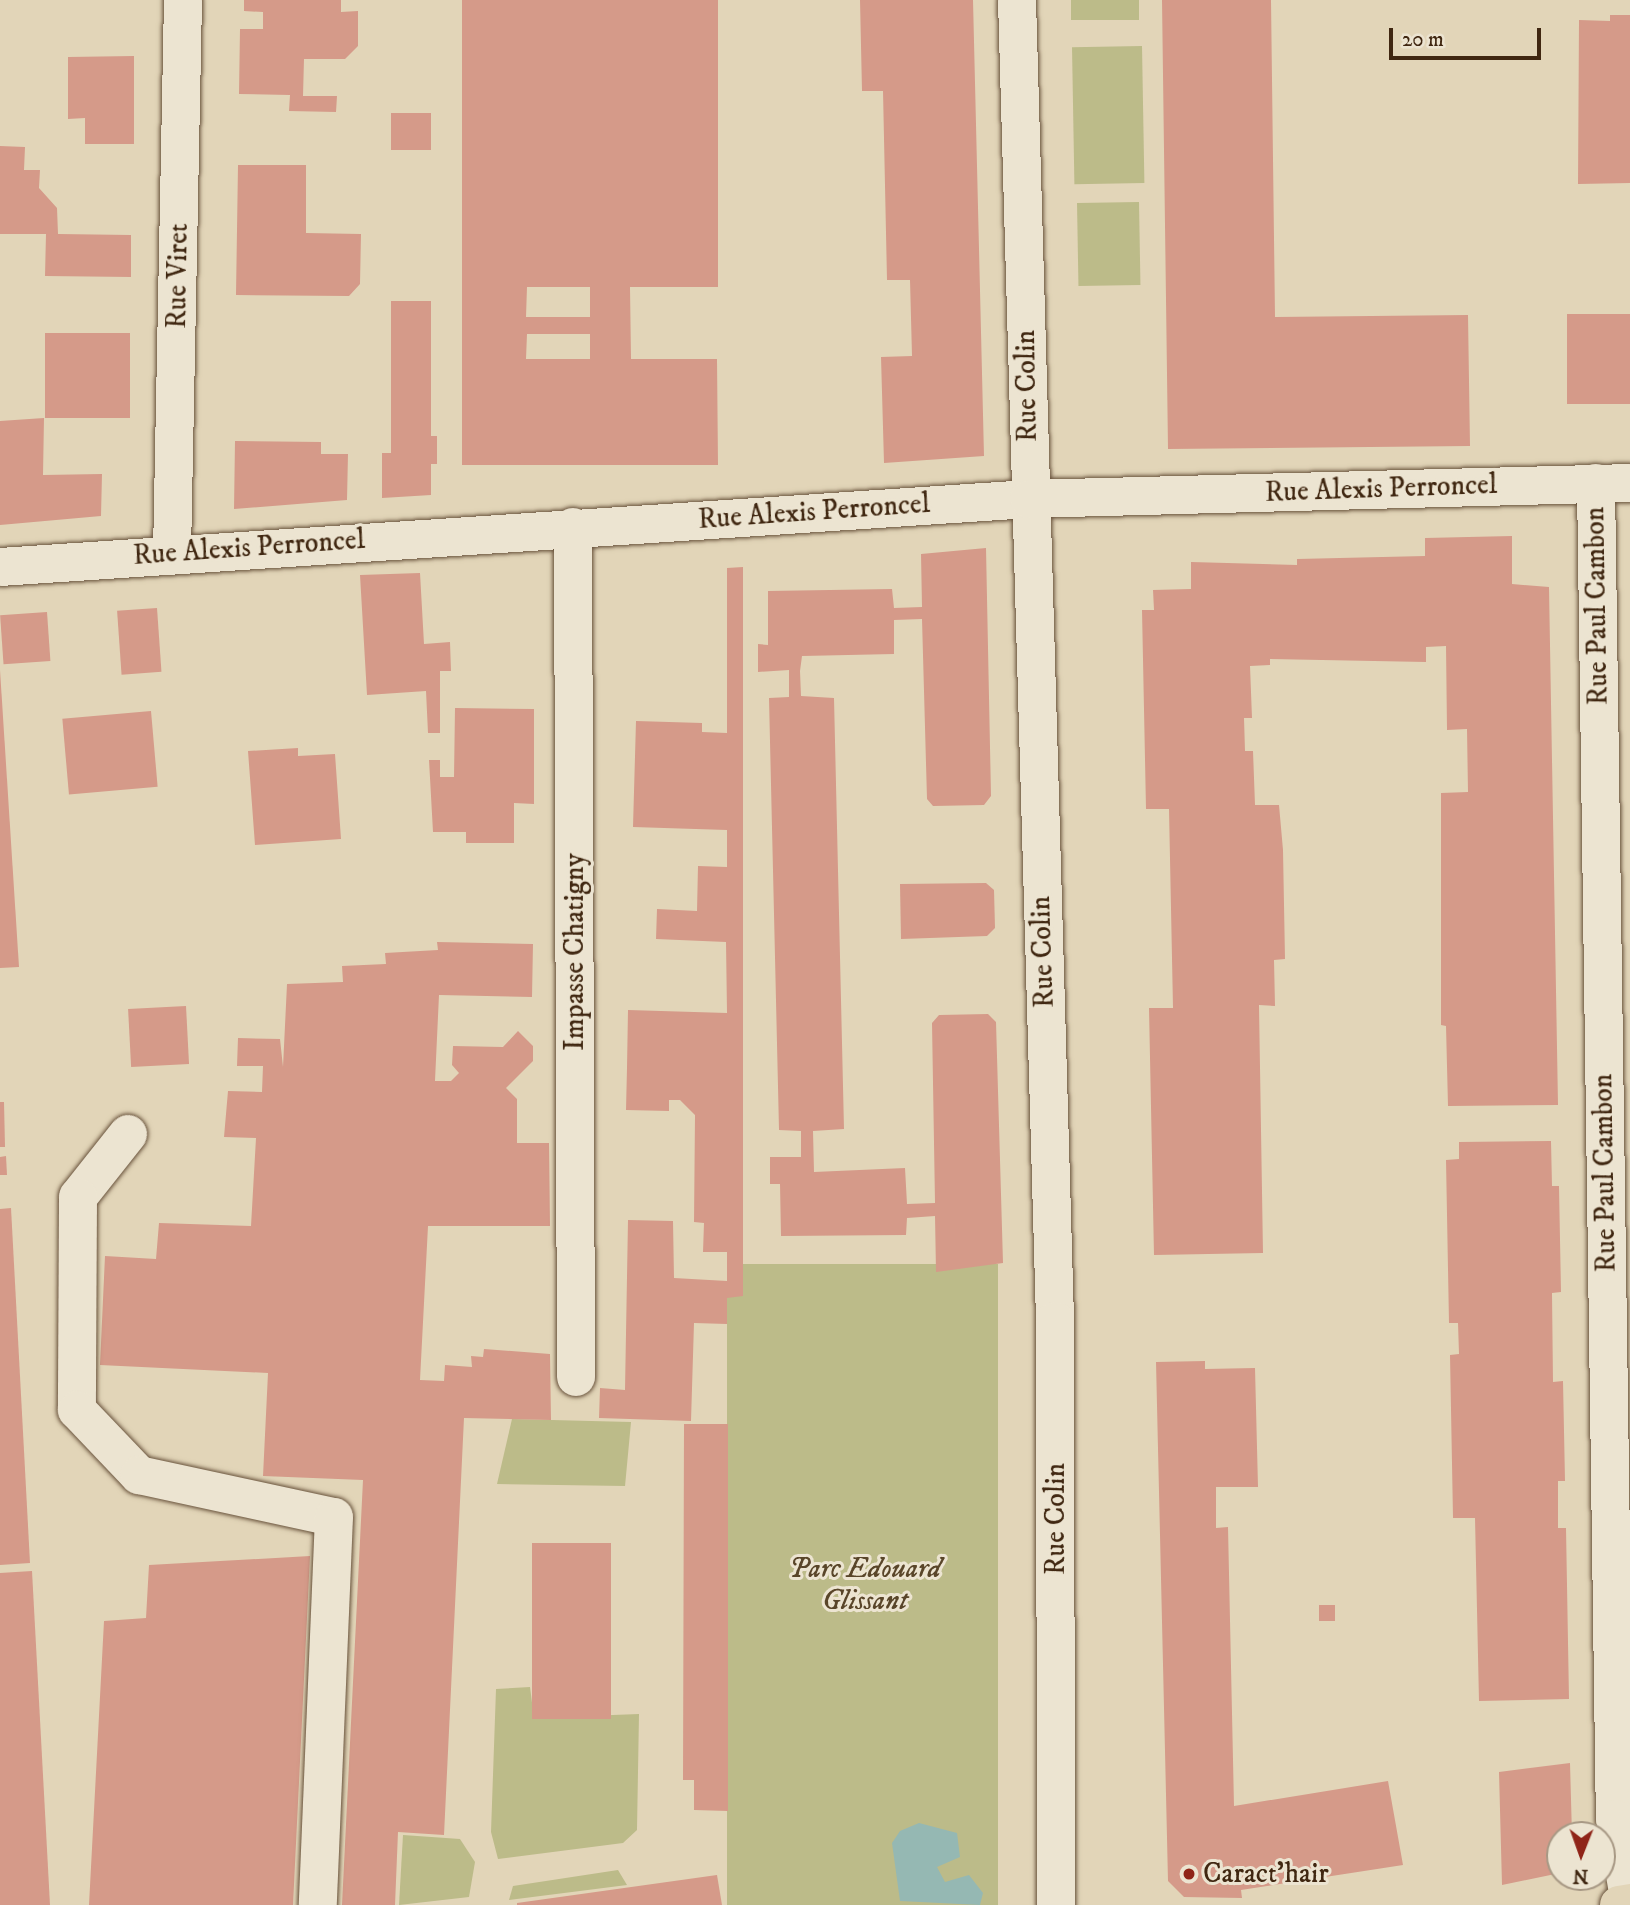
<!DOCTYPE html>
<style>
body{margin:0}
#map{position:relative;width:1630px;height:1905px;overflow:hidden;background:#e2d5b8;font-family:"IM FELL DW Pica",serif}
div>[style]{position:absolute}
.green>*{inset:0;background:#bcbb89;transform-origin:0 0}
.water>*{inset:0;background:#95b8b3}
.building>*{inset:0;background:#d59a89;transform-origin:0 0}
.roads{filter:drop-shadow(0 0 2px #68523b) drop-shadow(0 0 2px #68523b)}
.minor>*{height:38px;margin:-19px;padding:0 19px;transform-origin:19px;border-radius:19px;background:#ece4d1}
.major>*{height:38px;margin:-19px;padding:0 19px;transform-origin:19px;border-radius:19px;background:#e2d5b8}
.dots>*{width:19px;height:19px;translate:-50% -50%;box-sizing:border-box;border:4px solid #ece4d1;border-radius:50%}
span{translate:-50% -50%;white-space:nowrap;text-align:center;line-height:1.15;-webkit-text-stroke:6px #ece4d1;paint-order:stroke}
.street-label{font-size:28px;color:#402711}
.park-label{font-size:28px;color:#594529;font-style:italic}
.poi-label{font-size:28px;color:#402711}
.left{translate:0 -50%;text-align:left}
.north{position:absolute;left:1546px;top:1821px;width:70px;height:70px;box-sizing:border-box;background:#ece4d1;border:2px solid #a79884;border-radius:50%;rotate:181deg;font-size:19px;font-weight:700;line-height:28px;text-align:center;color:#402711}
.north::after{content:'';display:block;margin:auto;width:24px;height:32px;background:#8f2418;clip-path:polygon(50% 0,100% 100%,50% 72%,0 100%)}
.scale{position:absolute;left:1389px;top:28px;width:152px;height:32px;box-sizing:border-box;border:4px solid #402711;border-top:0;padding-left:9px;font-size:21px;line-height:24px;white-space:nowrap;color:#402711;-webkit-text-stroke:5px #ece4d1;paint-order:stroke}
</style>
<div id="map">
<div class="green">
<i style="left:1071px;top:0;width:68px;height:20px"></i>
<i style="left:1142px;top:46px;width:137px;height:70px;rotate:89deg"></i>
<i style="left:1139px;top:202px;width:83px;height:62px;rotate:89deg"></i>
<i style="left:998px;top:1264px;width:641px;height:271px;rotate:90deg"></i>
<i style="clip-path:polygon(512px 1419px,631px 1422px,625px 1486px,497px 1484px)"></i>
<i style="clip-path:polygon(530px 1687px,534px 1718px,639px 1714px,637px 1830px,623px 1843px,498px 1859px,491px 1832px,496px 1689px)"></i>
<i style="clip-path:polygon(403px 1835px,460px 1839px,475px 1862px,469px 1897px,399px 1905px)"></i>
<i style="clip-path:polygon(618px 1870px,627px 1885px,509px 1900px,513px 1886px)"></i>
</div>
<div class="water">
<i style="clip-path:polygon(919px 1823px,957px 1833px,960px 1857px,937px 1867px,945px 1882px,969px 1875px,983px 1893px,980px 1905px,900px 1901px,892px 1843px,900px 1831px)"></i>
</div>
<div class="building">
<i style="clip-path:polygon(244px 0,341px 0,341px 12px,358px 11px,358px 46px,345px 59px,304px 59px,303px 96px,337px 96px,336px 112px,289px 111px,290px 95px,239px 94px,240px 29px,263px 29px,263px 12px,244px 11px)"></i>
<i style="clip-path:polygon(evenodd,462px 0,718px 0,718px 287px,630px 287px,631px 359px,717px 359px,718px 465px,462px 465px,462px 0,527px 287px,590px 287px,590px 317px,526px 317px,527px 287px,462px 0,527px 334px,590px 334px,590px 359px,526px 359px,527px 334px)"></i>
<i style="clip-path:polygon(860px 0,973px 0,984px 456px,884px 463px,881px 357px,912px 356px,910px 280px,887px 280px,883px 91px,862px 91px)"></i>
<i style="clip-path:polygon(1162px 0,1271px 0,1275px 317px,1468px 315px,1470px 446px,1168px 449px)"></i>
<i style="clip-path:polygon(1610px 15px,1630px 15px,1630px 183px,1578px 184px,1579px 20px,1610px 21px)"></i>
<i style="clip-path:polygon(134px 56px,134px 144px,85px 144px,85px 118px,68px 119px,68px 57px)"></i>
<i style="left:391px;top:113px;width:40px;height:37px"></i>
<i style="clip-path:polygon(0 146px,25px 147px,24px 170px,40px 170px,39px 188px,57px 208px,58px 234px,131px 235px,131px 277px,45px 276px,46px 234px,0 234px)"></i>
<i style="clip-path:polygon(238px 165px,306px 165px,306px 233px,361px 234px,360px 284px,349px 296px,236px 295px)"></i>
<i style="clip-path:polygon(391px 301px,431px 301px,431px 436px,437px 436px,437px 464px,431px 464px,431px 495px,382px 498px,382px 453px,391px 453px)"></i>
<i style="left:1630px;top:314px;width:90px;height:63px;rotate:90deg"></i>
<i style="left:45px;top:333px;width:85px;height:85px"></i>
<i style="clip-path:polygon(44px 418px,43px 475px,102px 474px,101px 516px,0 525px,0 421px)"></i>
<i style="clip-path:polygon(235px 441px,321px 442px,321px 454px,348px 454px,347px 500px,234px 509px)"></i>
<i style="clip-path:polygon(1512px 536px,1512px 584px,1549px 587px,1558px 1105px,1448px 1106px,1446px 1026px,1441px 1025px,1441px 793px,1468px 792px,1467px 729px,1447px 730px,1446px 646px,1426px 647px,1426px 662px,1270px 659px,1270px 665px,1250px 666px,1252px 718px,1244px 718px,1245px 751px,1253px 751px,1255px 805px,1279px 805px,1283px 850px,1285px 959px,1274px 960px,1275px 1006px,1259px 1005px,1263px 1253px,1154px 1255px,1149px 1008px,1173px 1008px,1169px 809px,1146px 809px,1142px 610px,1154px 610px,1153px 590px,1191px 589px,1191px 562px,1297px 565px,1297px 559px,1425px 556px,1425px 538px)"></i>
<i style="clip-path:polygon(986px 548px,991px 796px,984px 805px,933px 806px,927px 799px,922px 619px,894px 620px,894px 654px,802px 656px,800px 671px,801px 696px,834px 698px,844px 1129px,813px 1131px,814px 1172px,905px 1168px,907px 1204px,935px 1203px,932px 1023px,939px 1015px,988px 1014px,996px 1022px,1003px 1263px,936px 1272px,935px 1216px,907px 1218px,906px 1235px,781px 1236px,780px 1184px,770px 1184px,770px 1157px,801px 1157px,801px 1131px,779px 1130px,769px 698px,789px 697px,789px 670px,758px 672px,758px 644px,768px 645px,768px 591px,892px 589px,894px 608px,922px 607px,921px 554px)"></i>
<i style="clip-path:polygon(743px 567px,743px 1296px,727px 1298px,727px 1324px,694px 1323px,691px 1421px,599px 1418px,600px 1388px,625px 1390px,628px 1220px,673px 1221px,674px 1278px,727px 1281px,727px 1252px,703px 1252px,704px 1223px,694px 1222px,695px 1115px,680px 1100px,669px 1100px,669px 1111px,626px 1110px,627px 1068px,628px 1010px,727px 1013px,726px 942px,656px 939px,657px 909px,697px 911px,698px 866px,727px 867px,727px 830px,633px 827px,636px 721px,702px 723px,702px 732px,727px 733px,727px 568px)"></i>
<i style="clip-path:polygon(420px 573px,424px 644px,450px 642px,451px 671px,440px 671px,440px 733px,428px 733px,426px 691px,367px 695px,360px 575px)"></i>
<i style="left:157px;top:608px;width:64px;height:40px;rotate:86deg"></i>
<i style="left:47px;top:612px;width:49px;height:47px;rotate:86deg"></i>
<i style="clip-path:polygon(0 670px,19px 967px,0 968px)"></i>
<i style="clip-path:polygon(455px 708px,534px 709px,534px 804px,514px 803px,514px 843px,466px 843px,466px 832px,433px 832px,429px 760px,440px 760px,440px 777px,454px 777px)"></i>
<i style="left:151px;top:711px;width:76px;height:89px;rotate:85deg"></i>
<i style="clip-path:polygon(298px 748px,298px 756px,335px 754px,341px 839px,255px 845px,248px 751px)"></i>
<i style="clip-path:polygon(986px 883px,994px 890px,995px 928px,987px 936px,901px 939px,900px 884px)"></i>
<i style="clip-path:polygon(437px 942px,533px 944px,532px 997px,439px 995px,435px 1081px,451px 1081px,459px 1073px,452px 1065px,453px 1046px,503px 1047px,518px 1031px,533px 1046px,533px 1061px,506px 1088px,517px 1099px,517px 1143px,549px 1143px,550px 1226px,428px 1226px,420px 1380px,444px 1381px,445px 1365px,472px 1367px,471px 1356px,483px 1357px,484px 1349px,550px 1354px,551px 1420px,464px 1418px,444px 1835px,398px 1832px,395px 1905px,342px 1905px,363px 1480px,263px 1476px,268px 1373px,100px 1365px,105px 1256px,156px 1259px,159px 1223px,251px 1226px,256px 1138px,224px 1137px,228px 1091px,262px 1092px,263px 1066px,237px 1066px,238px 1038px,280px 1039px,283px 1067px,287px 984px,343px 982px,342px 966px,386px 964px,385px 953px,438px 950px)"></i>
<i style="left:186px;top:1006px;width:58px;height:58px;rotate:87deg"></i>
<i style="clip-path:polygon(0 1102px,4px 1102px,5px 1147px,0 1147px)"></i>
<i style="clip-path:polygon(1551px 1141px,1552px 1186px,1559px 1186px,1561px 1292px,1552px 1293px,1553px 1382px,1563px 1381px,1565px 1481px,1558px 1481px,1558px 1528px,1566px 1528px,1569px 1699px,1479px 1701px,1475px 1518px,1453px 1518px,1450px 1355px,1459px 1354px,1458px 1323px,1449px 1323px,1446px 1160px,1459px 1159px,1459px 1142px)"></i>
<i style="clip-path:polygon(6px 1156px,7px 1175px,0 1175px,0 1157px)"></i>
<i style="clip-path:polygon(11px 1208px,30px 1563px,0 1565px,0 1209px)"></i>
<i style="clip-path:polygon(1205px 1361px,1205px 1369px,1255px 1368px,1258px 1487px,1216px 1487px,1216px 1528px,1228px 1527px,1234px 1806px,1388px 1781px,1403px 1865px,1241px 1890px,1242px 1898px,1184px 1897px,1168px 1881px,1156px 1362px)"></i>
<i style="clip-path:polygon(684px 1424px,728px 1424px,728px 1811px,694px 1810px,694px 1780px,683px 1780px)"></i>
<i style="left:611px;top:1543px;width:176px;height:79px;rotate:90deg"></i>
<i style="clip-path:polygon(310px 1556px,293px 1905px,89px 1905px,104px 1621px,146px 1618px,149px 1565px)"></i>
<i style="clip-path:polygon(32px 1571px,50px 1905px,0 1905px,0 1573px)"></i>
<i style="left:1319px;top:1605px;width:16px;height:16px"></i>
<i style="clip-path:polygon(1570px 1763px,1572px 1835px,1560px 1835px,1560px 1873px,1502px 1885px,1499px 1772px)"></i>
<i style="clip-path:polygon(717px 1875px,722px 1905px,517px 1905px,517px 1903px)"></i>
</div>
<div class="roads">
<div class="minor">
<i style="left:1017px;top:0;width:1322px;rotate:88.35deg"></i>
<i style="left:1055px;top:1321px;width:584px;rotate:89.9deg"></i>
<i style="left:1596px;top:483px;width:1336px;rotate:89.19deg"></i>
<i style="left:1615px;top:1819px;width:85px;rotate:79.9deg"></i>
<i style="left:573px;top:527px;width:850px;rotate:89.8deg"></i>
<i style="left:172px;top:553px;width:553px;rotate:-88.86deg"></i>
<i style="left:0;top:567px;width:1031px;rotate:-3.78deg"></i>
<i style="left:1029px;top:499px;width:601px;rotate:-1.52deg"></i>
<i style="left:128px;top:1134px;width:80px;rotate:128.4deg"></i>
<i style="left:78px;top:1197px;width:213px;rotate:90.3deg"></i>
<i style="left:77px;top:1410px;width:90px;rotate:46.4deg"></i>
<i style="left:139px;top:1475px;width:199px;rotate:12.2deg"></i>
<i style="left:334px;top:1517px;width:388px;rotate:92.4deg"></i>
</div>
<div class="major">
<i style="left:1619px;top:1905px;width:11px;rotate:-10deg"></i>
</div>
</div>
<div class="dots">
<i style="left:1189px;top:1874px;background:#8f2418"></i>
</div>
<div class="street-label">
<span style="left:178px;top:276px;rotate:-89deg">Rue Viret</span>
<span style="left:1027px;top:386px;rotate:-91deg">Rue Colin</span>
<span style="left:1381px;top:489px;rotate:-2deg">Rue Alexis Perroncel</span>
<span style="left:814px;top:512px;rotate:-4deg">Rue Alexis Perroncel</span>
<span style="left:249px;top:548px;rotate:-4deg">Rue Alexis Perroncel</span>
<span style="left:1597px;top:606px;rotate:-91deg">Rue Paul Cambon</span>
<span style="left:575px;top:952px;rotate:-90deg">Impasse Chatigny</span>
<span style="left:1043px;top:952px;rotate:-92deg">Rue Colin</span>
<span style="left:1605px;top:1173px;rotate:-91deg">Rue Paul Cambon</span>
<span style="left:1056px;top:1519px;rotate:-90deg">Rue Colin</span>
</div>
<div class="park-label">
<span style="left:865px;top:1585px">Parc Edouard<br>Glissant</span>
</div>
<div class="poi-label">
<span class="left" style="left:1203px;top:1874px">Caract'hair</span>
</div>
<div class="north">N</div>
<div class="scale">20 m</div>
</div>
